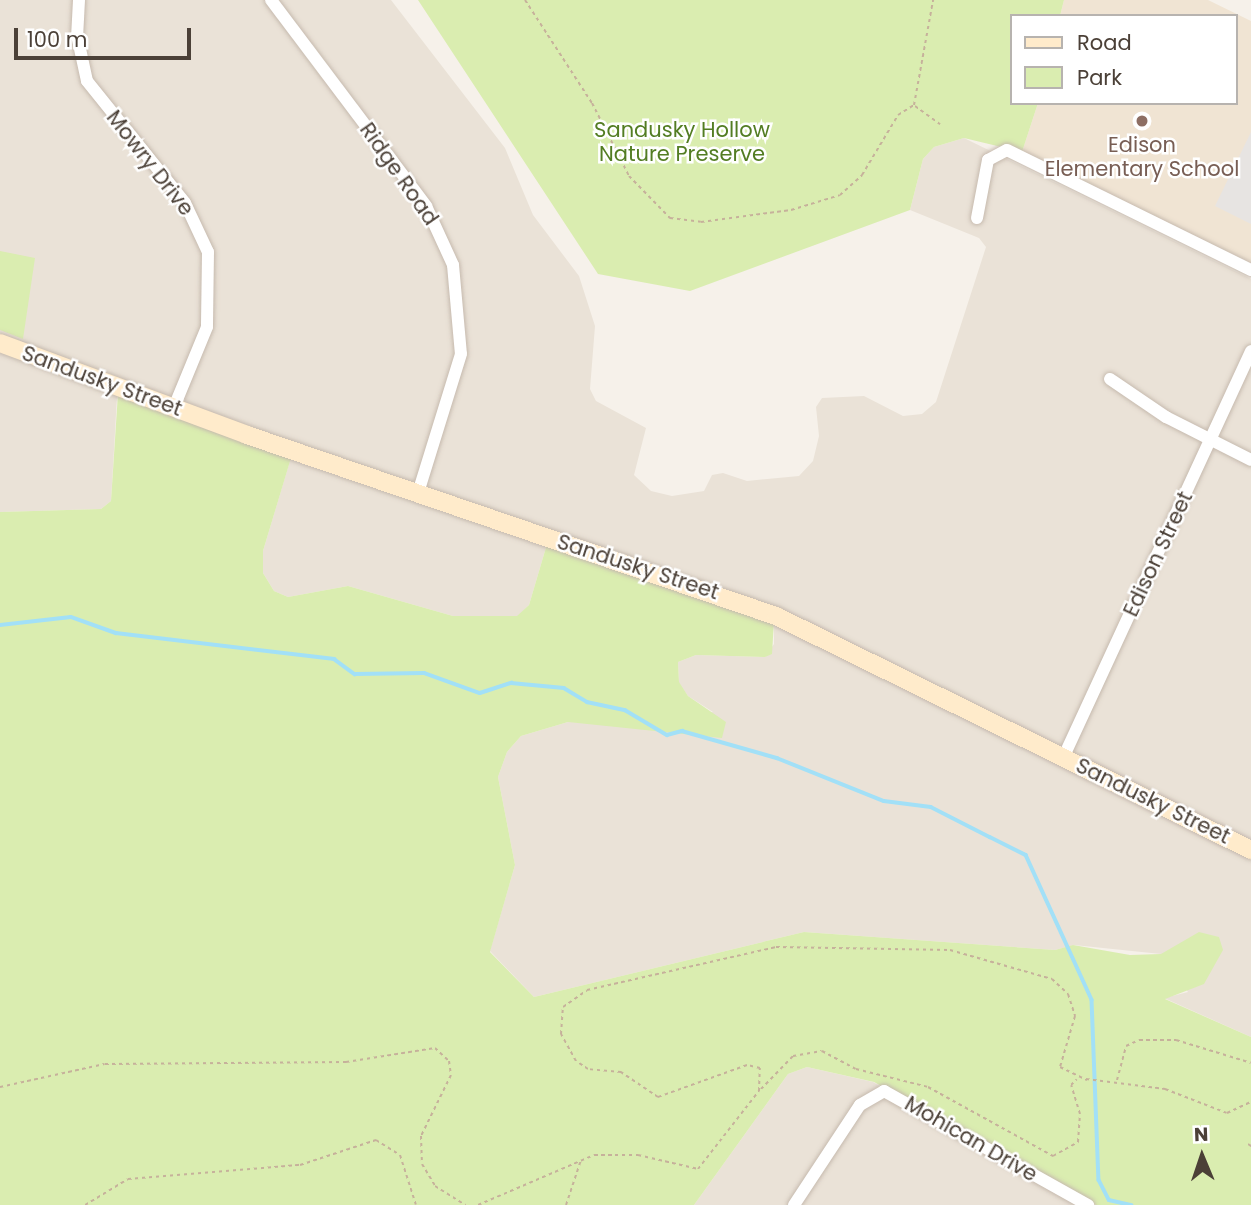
<!DOCTYPE html>
<style>
body{margin:0}
#map{position:relative;width:1251px;height:1205px;overflow:hidden;background:#f6f1ea;font-family:Poppins,sans-serif}
div>[style]{position:absolute}
.residential>*{inset:0;background:#eae2d7}
.education>*{inset:0;background:#f0e4d3}
.green>*{inset:0;background:#daedb0}
.parking>*{inset:0;background:#e7e4e2}
.stream>*{height:3.5px;margin:-1.75px;padding:0 1.75px;transform-origin:1.75px;border-radius:1.75px;background:#a2e0f7}
.path>*{height:2px;margin-top:-1px;transform-origin:0;background:repeating-linear-gradient(90deg,#c6b19b 0 3.5px,transparent 0 7px)}
.roads{filter:drop-shadow(0 0 2px #c6baae) drop-shadow(0 0 2px #c6baae)}
.street>*{height:12px;margin:-6px;padding:0 6px;transform-origin:6px;border-radius:6px;background:#fff}
.secondary>*{height:18px;margin:-9px;padding:0 9px;transform-origin:9px;border-radius:9px;background:#ffebcb}
.dots>*{width:19px;height:19px;translate:-50% -50%;box-sizing:border-box;border:4px solid #fff;border-radius:50%}
span{translate:-50% -50%;white-space:nowrap;text-align:center;line-height:1.15;-webkit-text-stroke:5px #fff;paint-order:stroke}
.park-label{font-size:21px;color:#537d23}
.education-label{font-size:21px;color:#785e54}
.street-label{font-size:21px;color:#4b4037}
.legend{position:absolute;left:1010px;top:14px;width:228px;height:91px;box-sizing:border-box;background:#fff;border:2px solid #b7b3af;margin:0;padding:9px 12px;list-style:none;font-size:21px;color:#4b4037}
.legend li{display:flex;align-items:center;gap:14px;height:35px}
.legend b{width:35px;border:2px solid #b7b3af}
.north{position:absolute;left:1167px;top:1121px;width:70px;height:70px;-webkit-text-stroke:5px #fff;paint-order:stroke;rotate:358deg;font-size:19px;font-weight:700;line-height:28px;text-align:center;color:#4b4037}
.north::after{content:'';display:block;margin:auto;width:24px;height:32px;background:#4b4037;clip-path:polygon(50% 0,100% 100%,50% 72%,0 100%)}
.scale{position:absolute;left:14px;top:28px;width:177px;height:32px;box-sizing:border-box;border:4px solid #4b4037;border-top:0;padding-left:9px;font-size:21px;line-height:24px;white-space:nowrap;color:#4b4037;-webkit-text-stroke:5px #fff;paint-order:stroke}
</style>
<div id="map">
<div class="residential">
<i style="clip-path:polygon(0 0,391px 0,505px 148px,533px 215px,579px 276px,595px 326px,590px 389px,596px 401px,646px 428px,634px 475px,651px 491px,672px 496px,704px 491px,712px 475px,723px 473px,747px 481px,799px 476px,813px 461px,819px 436px,816px 407px,822px 398px,864px 396px,903px 416px,922px 414px,936px 402px,986px 247px,979px 238px,910px 210px,923px 159px,934px 147px,964px 138px,1251px 279px,1251px 1037px,1164px 998px,1188px 992px,1161px 954px,1074px 945px,1055px 950px,804px 932px,534px 997px,490px 951px,515px 865px,498px 777px,507px 752px,521px 736px,568px 722px,713px 712px,688px 696px,679px 683px,678px 662px,696px 655px,765px 657px,774px 644px,774px 621px,547px 544px,529px 605px,518px 616px,453px 616px,348px 586px,288px 597px,274px 591px,263px 573px,263px 551px,295px 444px,118px 380px,111px 501px,101px 509px,0 512px)"></i>
<i style="clip-path:polygon(807px 1067px,873px 1082px,1096px 1205px,694px 1205px,788px 1074px)"></i>
</div>
<div class="education">
<i style="clip-path:polygon(1064px 0,1208px 0,1251px 21px,1251px 263px,1022px 152px,1038px 103px,1235px 103px,1235px 16px,1060px 16px)"></i>
</div>
<div class="green">
<i style="clip-path:polygon(418px 0,1064px 0,1060px 16px,1011px 16px,1011px 103px,1038px 103px,1022px 152px,964px 138px,934px 147px,923px 159px,910px 210px,690px 291px,598px 274px)"></i>
<i style="clip-path:polygon(0 251px,35px 258px,23px 339px,0 330px)"></i>
<i style="clip-path:polygon(118px 393px,291px 458px,263px 551px,263px 573px,274px 591px,288px 597px,348px 586px,453px 616px,517px 616px,529px 605px,547px 544px,774px 621px,772px 654px,765px 657px,696px 655px,678px 662px,679px 682px,688px 696px,726px 722px,722px 738px,568px 722px,521px 736px,507px 752px,498px 777px,515px 865px,490px 952px,534px 997px,804px 932px,1055px 950px,1073px 945px,1130px 955px,1161px 954px,1199px 932px,1219px 937px,1223px 950px,1204px 984px,1165px 999px,1251px 1037px,1251px 1205px,1096px 1205px,874px 1082px,807px 1067px,788px 1074px,694px 1205px,0 1205px,0 512px,101px 509px,111px 501px)"></i>
</div>
<div class="parking">
<i style="clip-path:polygon(1251px 132px,1251px 224px,1215px 206px)"></i>
</div>
<div class="stream">
<i style="left:0;top:625px;width:71px;rotate:-6.4deg"></i>
<i style="left:71px;top:617px;width:48px;rotate:19.6deg"></i>
<i style="left:116px;top:633px;width:220px;rotate:6.8deg"></i>
<i style="left:334px;top:659px;width:26px;rotate:36deg"></i>
<i style="left:355px;top:674px;width:69px;rotate:-0.8deg"></i>
<i style="left:424px;top:673px;width:59px;rotate:19.7deg"></i>
<i style="left:480px;top:693px;width:33px;rotate:-18deg"></i>
<i style="left:511px;top:683px;width:53px;rotate:5.4deg"></i>
<i style="left:564px;top:688px;width:27px;rotate:31deg"></i>
<i style="left:587px;top:702px;width:39px;rotate:12deg"></i>
<i style="left:625px;top:710px;width:49px;rotate:30.8deg"></i>
<i style="left:667px;top:735px;width:16px;rotate:-15deg"></i>
<i style="left:682px;top:731px;width:99px;rotate:15.9deg"></i>
<i style="left:777px;top:758px;width:115px;rotate:21.9deg"></i>
<i style="left:884px;top:801px;width:47px;rotate:7.3deg"></i>
<i style="left:931px;top:807px;width:66px;rotate:27deg"></i>
<i style="left:990px;top:837px;width:40px;rotate:26.6deg"></i>
<i style="left:1026px;top:855px;width:159px;rotate:65.5deg"></i>
<i style="left:1092px;top:1000px;width:180px;rotate:87.8deg"></i>
<i style="left:1099px;top:1180px;width:22px;rotate:63deg"></i>
<i style="left:1109px;top:1200px;width:23px;rotate:13deg"></i>
</div>
<div class="path">
<i style="left:525px;top:0;width:123px;rotate:57deg"></i>
<i style="left:592px;top:103px;width:82px;rotate:63.1deg"></i>
<i style="left:629px;top:176px;width:59px;rotate:45.7deg"></i>
<i style="left:670px;top:218px;width:31px;rotate:7deg"></i>
<i style="left:701px;top:222px;width:91px;rotate:-7.6deg"></i>
<i style="left:791px;top:210px;width:51px;rotate:-17deg"></i>
<i style="left:840px;top:195px;width:30px;rotate:-42deg"></i>
<i style="left:862px;top:175px;width:70px;rotate:-59deg"></i>
<i style="left:898px;top:115px;width:19px;rotate:-32deg"></i>
<i style="left:914px;top:105px;width:107px;rotate:-79.7deg"></i>
<i style="left:915px;top:106px;width:31px;rotate:36deg"></i>
<i style="left:1086px;top:1079px;width:80px;rotate:7.2deg"></i>
<i style="left:1165px;top:1089px;width:66px;rotate:21.2deg"></i>
<i style="left:1227px;top:1113px;width:26px;rotate:-25deg"></i>
<i style="left:1117px;top:1080px;width:35px;rotate:-75deg"></i>
<i style="left:1126px;top:1046px;width:14px;rotate:-25deg"></i>
<i style="left:1139px;top:1040px;width:37px"></i>
<i style="left:1176px;top:1040px;width:78px;rotate:17deg"></i>
<i style="left:0;top:1087px;width:107px;rotate:-12.4deg"></i>
<i style="left:105px;top:1064px;width:241px;rotate:-0.5deg"></i>
<i style="left:346px;top:1062px;width:90px;rotate:-8.9deg"></i>
<i style="left:435px;top:1048px;width:19px;rotate:43deg"></i>
<i style="left:449px;top:1061px;width:14px;rotate:82deg"></i>
<i style="left:451px;top:1075px;width:68px;rotate:116.2deg"></i>
<i style="left:421px;top:1136px;width:28px;rotate:88deg"></i>
<i style="left:422px;top:1164px;width:26px;rotate:59deg"></i>
<i style="left:435px;top:1186px;width:36px;rotate:32deg"></i>
<i style="left:761px;top:1089px;width:46px;rotate:-45.9deg"></i>
<i style="left:793px;top:1056px;width:29px;rotate:-10deg"></i>
<i style="left:822px;top:1051px;width:38px;rotate:28deg"></i>
<i style="left:856px;top:1069px;width:74px;rotate:14deg"></i>
<i style="left:928px;top:1087px;width:143px;rotate:28.9deg"></i>
<i style="left:1053px;top:1156px;width:29px;rotate:-29deg"></i>
<i style="left:1078px;top:1142px;width:28px;rotate:-86deg"></i>
<i style="left:1080px;top:1114px;width:30px;rotate:-107deg"></i>
<i style="left:1071px;top:1085px;width:8px;rotate:-45deg"></i>
<i style="left:1248px;top:1144px;width:4px;rotate:34deg"></i>
<i style="left:85px;top:1205px;width:50px;rotate:-31.2deg"></i>
<i style="left:128px;top:1179px;width:173px;rotate:-4.7deg"></i>
<i style="left:300px;top:1165px;width:80px;rotate:-18.2deg"></i>
<i style="left:376px;top:1140px;width:28px;rotate:32deg"></i>
<i style="left:400px;top:1155px;width:52px;rotate:72.3deg"></i>
<i style="left:478px;top:1205px;width:126px;rotate:-23.3deg"></i>
<i style="left:594px;top:1155px;width:44px"></i>
<i style="left:638px;top:1155px;width:62px;rotate:13.1deg"></i>
<i style="left:698px;top:1169px;width:99px;rotate:-52deg"></i>
<i style="left:759px;top:1091px;width:23px;rotate:-88deg"></i>
<i style="left:760px;top:1068px;width:13px;rotate:-167deg"></i>
<i style="left:747px;top:1065px;width:95px;rotate:160.2deg"></i>
<i style="left:658px;top:1097px;width:45px;rotate:-146deg"></i>
<i style="left:621px;top:1072px;width:33px;rotate:-175deg"></i>
<i style="left:588px;top:1069px;width:14px;rotate:-146deg"></i>
<i style="left:576px;top:1061px;width:31px;rotate:-119deg"></i>
<i style="left:561px;top:1034px;width:27px;rotate:-86deg"></i>
<i style="left:563px;top:1007px;width:29px;rotate:-35deg"></i>
<i style="left:587px;top:990px;width:194px;rotate:-12.8deg"></i>
<i style="left:776px;top:947px;width:174px;rotate:1deg"></i>
<i style="left:950px;top:950px;width:106px;rotate:15.9deg"></i>
<i style="left:1052px;top:979px;width:22px;rotate:43deg"></i>
<i style="left:1068px;top:994px;width:23px;rotate:72deg"></i>
<i style="left:1075px;top:1016px;width:53px;rotate:106.4deg"></i>
<i style="left:1060px;top:1067px;width:30px;rotate:26deg"></i>
<i style="left:566px;top:1205px;width:47px;rotate:-71.6deg"></i>
</div>
<div class="roads">
<div class="street">
<i style="left:79px;top:0;width:35px;rotate:93deg"></i>
<i style="left:77px;top:35px;width:47px;rotate:77.7deg"></i>
<i style="left:87px;top:81px;width:156px;rotate:51.2deg"></i>
<i style="left:185px;top:203px;width:54px;rotate:64.9deg"></i>
<i style="left:208px;top:252px;width:75px;rotate:90.8deg"></i>
<i style="left:207px;top:327px;width:87px;rotate:112.4deg"></i>
<i style="left:271px;top:0;width:258px;rotate:53deg"></i>
<i style="left:426px;top:206px;width:65px;rotate:65.4deg"></i>
<i style="left:453px;top:265px;width:89px;rotate:84.9deg"></i>
<i style="left:461px;top:354px;width:145px;rotate:107.2deg"></i>
<i style="left:977px;top:218px;width:59px;rotate:-79.3deg"></i>
<i style="left:988px;top:160px;width:21px;rotate:-28deg"></i>
<i style="left:1007px;top:150px;width:272px;rotate:26.2deg"></i>
<i style="left:1110px;top:379px;width:68px;rotate:34.2deg"></i>
<i style="left:1166px;top:417px;width:95px;rotate:26.8deg"></i>
<i style="left:1064px;top:756px;width:446px;rotate:-65.2deg"></i>
<i style="left:794px;top:1205px;width:120px;rotate:-56.6deg"></i>
<i style="left:860px;top:1105px;width:28px;rotate:-30deg"></i>
<i style="left:884px;top:1091px;width:234px;rotate:29.2deg"></i>
</div>
<div class="secondary">
<i style="left:0;top:343px;width:264px;rotate:20.4deg"></i>
<i style="left:247px;top:435px;width:559px;rotate:18.89deg"></i>
<i style="left:776px;top:616px;width:530px;rotate:26.23deg"></i>
</div>
</div>
<div class="dots">
<i style="left:1142px;top:121px;background:#8d6e63"></i>
</div>
<div class="park-label">
<span style="left:682px;top:142px">Sandusky Hollow<br>Nature Preserve</span>
</div>
<div class="education-label">
<span style="left:1142px;top:157px">Edison<br>Elementary School</span>
</div>
<div class="street-label">
<span style="left:150px;top:163px;rotate:52deg">Mowry Drive</span>
<span style="left:399px;top:174px;rotate:55deg">Ridge Road</span>
<span style="left:102px;top:381px;rotate:20deg">Sandusky Street</span>
<span style="left:1158px;top:554px;rotate:-65deg">Edison Street</span>
<span style="left:638px;top:567px;rotate:18deg">Sandusky Street</span>
<span style="left:1153px;top:801px;rotate:26deg">Sandusky Street</span>
<span style="left:971px;top:1139px;rotate:30deg">Mohican Drive</span>
</div>
<ul class="legend">
<li><b style="height:9px;background:#ffebcb"></b>Road</li>
<li><b style="height:19px;background:#daedb0"></b>Park</li>
</ul>
<div class="north">N</div>
<div class="scale">100 m</div>
</div>
